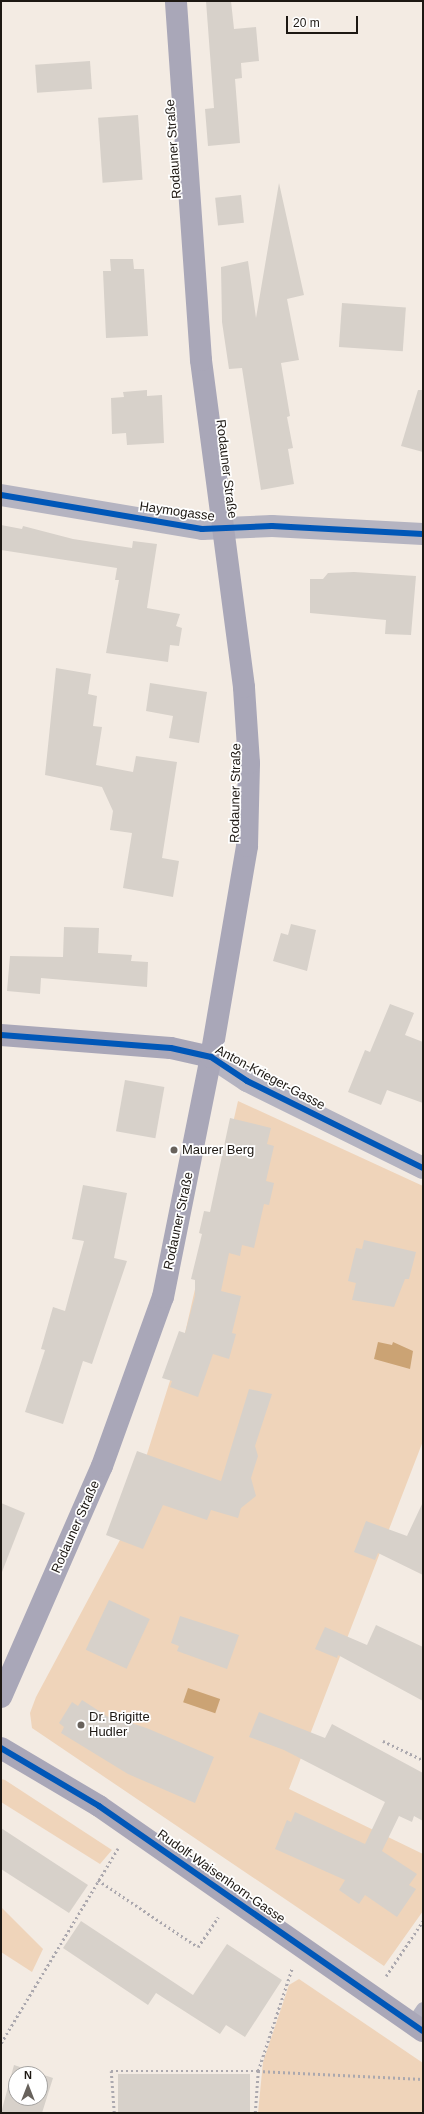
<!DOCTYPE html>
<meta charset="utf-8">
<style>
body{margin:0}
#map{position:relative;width:424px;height:2114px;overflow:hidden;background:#f3ebe3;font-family:Helvetica,sans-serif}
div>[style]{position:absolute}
.green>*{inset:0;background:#efd4ba}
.water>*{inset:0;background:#cba374;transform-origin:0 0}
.building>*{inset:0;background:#d7d1ca;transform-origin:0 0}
.path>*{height:2.5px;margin-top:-1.25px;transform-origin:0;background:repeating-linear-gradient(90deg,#aba8ae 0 2px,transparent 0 5px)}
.lane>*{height:14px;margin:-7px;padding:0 7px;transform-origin:7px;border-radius:7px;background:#b5b4c1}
.street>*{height:22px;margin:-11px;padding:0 11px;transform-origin:11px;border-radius:11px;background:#b5b4c1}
.secondary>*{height:22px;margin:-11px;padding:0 11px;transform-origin:11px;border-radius:11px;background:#a9a7b8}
.cycleway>*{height:6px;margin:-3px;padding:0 3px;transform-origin:3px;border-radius:3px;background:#0057b8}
.dots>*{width:11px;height:11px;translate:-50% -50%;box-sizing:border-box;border:2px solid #fff;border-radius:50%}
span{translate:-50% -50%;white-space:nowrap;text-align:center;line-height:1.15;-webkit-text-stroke:3.5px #fff;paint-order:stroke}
.street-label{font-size:13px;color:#1d1813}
.poi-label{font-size:13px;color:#1d1813}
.left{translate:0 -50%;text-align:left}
.frame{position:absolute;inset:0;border:2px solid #1d1813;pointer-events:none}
.north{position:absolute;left:8px;top:2066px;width:40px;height:40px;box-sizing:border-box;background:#fff;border:1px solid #a5a3a1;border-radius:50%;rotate:0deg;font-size:11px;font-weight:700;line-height:16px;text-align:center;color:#1d1813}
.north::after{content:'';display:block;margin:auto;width:14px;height:18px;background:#68625c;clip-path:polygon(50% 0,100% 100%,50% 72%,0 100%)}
.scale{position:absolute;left:286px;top:16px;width:72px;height:18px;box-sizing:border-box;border:2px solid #1d1813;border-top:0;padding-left:5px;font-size:12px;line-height:14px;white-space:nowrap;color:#1d1813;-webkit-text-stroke:3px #fff;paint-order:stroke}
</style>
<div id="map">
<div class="green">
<i style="clip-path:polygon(238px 1101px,423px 1186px,423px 1441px,289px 1789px,423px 1854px,423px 1911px,384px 1966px,32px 1728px,30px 1713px,36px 1697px,120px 1540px,185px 1333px)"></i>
<i style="clip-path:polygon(1px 1779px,5px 1780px,112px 1850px,100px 1864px,1px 1802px)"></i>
<i style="clip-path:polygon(1px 1907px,43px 1949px,32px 1972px,1px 1952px)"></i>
<i style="clip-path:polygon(299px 1979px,423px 2063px,423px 2113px,258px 2113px,263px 2062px,289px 1985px)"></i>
</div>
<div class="water">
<i style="clip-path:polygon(378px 1342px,392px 1345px,393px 1342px,413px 1351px,410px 1369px,374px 1359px)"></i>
<i style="left:188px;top:1688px;width:34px;height:15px;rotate:19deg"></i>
</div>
<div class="building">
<i style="clip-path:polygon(206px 1px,231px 1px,234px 29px,256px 27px,259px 61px,241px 63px,242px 78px,235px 79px,240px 143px,208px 146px,205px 109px,214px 108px)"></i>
<i style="left:90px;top:61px;width:28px;height:55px;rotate:86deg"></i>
<i style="left:138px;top:115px;width:65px;height:40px;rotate:86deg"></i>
<i style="clip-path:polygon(279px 183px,304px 295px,287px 299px,299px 360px,281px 363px,290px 416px,287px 417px,293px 448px,288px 449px,294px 484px,261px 490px,242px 368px,229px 369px,222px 322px,221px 267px,248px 261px,256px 318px)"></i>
<i style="left:241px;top:195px;width:28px;height:26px;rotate:84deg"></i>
<i style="clip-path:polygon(110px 259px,133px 259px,134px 269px,144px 269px,148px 336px,106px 338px,103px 271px,111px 271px)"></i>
<i style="left:342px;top:303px;width:64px;height:44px;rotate:4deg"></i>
<i style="clip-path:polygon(147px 390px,147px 396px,162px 395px,164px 443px,127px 445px,126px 433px,112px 434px,111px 398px,124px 397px,123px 392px)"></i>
<i style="clip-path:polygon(418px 390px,423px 390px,423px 452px,401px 446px)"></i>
<i style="clip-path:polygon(1px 525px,22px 529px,23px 526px,73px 539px,132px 548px,133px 541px,157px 544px,147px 608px,180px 614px,176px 626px,182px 628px,179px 646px,170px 645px,168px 662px,106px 653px,119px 580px,115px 580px,117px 568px,1px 550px)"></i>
<i style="clip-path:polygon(354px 572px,416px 576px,411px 635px,385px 634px,386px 620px,310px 613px,310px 579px,323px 579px,328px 573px)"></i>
<i style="clip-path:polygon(56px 668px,91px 674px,88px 694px,97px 696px,93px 726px,102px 727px,96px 765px,133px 772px,136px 756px,177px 762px,162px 858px,179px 861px,173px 897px,123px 888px,132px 833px,110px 830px,113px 811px,102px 787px,45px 775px)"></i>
<i style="clip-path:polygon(150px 683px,207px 692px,199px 743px,169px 738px,173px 716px,146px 711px)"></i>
<i style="clip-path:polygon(291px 924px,316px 930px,307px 971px,273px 961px,281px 933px,288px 935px)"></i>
<i style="clip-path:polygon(64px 927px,99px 928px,98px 953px,132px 955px,131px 961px,148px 962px,147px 987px,41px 978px,40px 994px,7px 991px,10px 956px,63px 957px)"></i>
<i style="clip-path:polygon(390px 1004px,414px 1013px,405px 1035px,423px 1042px,423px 1103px,387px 1090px,381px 1105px,348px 1092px,365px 1050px,370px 1052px)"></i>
<i style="left:125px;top:1080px;width:40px;height:52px;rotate:10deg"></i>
<i style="clip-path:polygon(230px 1118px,271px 1128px,267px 1144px,274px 1146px,266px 1181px,274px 1183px,269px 1205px,264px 1204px,254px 1248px,242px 1245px,240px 1256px,229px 1253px,221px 1291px,241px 1296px,232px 1333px,236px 1334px,229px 1359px,213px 1354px,198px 1397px,170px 1387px,172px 1381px,162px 1378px,179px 1331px,185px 1333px,195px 1296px,195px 1280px,191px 1279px,202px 1234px,199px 1233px,204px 1211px,210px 1212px)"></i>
<i style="clip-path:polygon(83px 1185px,127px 1193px,114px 1258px,127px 1261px,92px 1364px,83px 1361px,63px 1424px,25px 1412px,45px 1350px,41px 1349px,53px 1307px,65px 1311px,84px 1241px,72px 1239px)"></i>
<i style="clip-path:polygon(364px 1240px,416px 1252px,409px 1279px,405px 1279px,394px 1307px,352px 1300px,356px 1283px,348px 1281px,356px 1248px,362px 1249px)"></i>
<i style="clip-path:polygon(249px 1389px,272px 1394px,255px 1446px,258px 1456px,251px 1478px,256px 1496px,241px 1508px,238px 1518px,211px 1510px,207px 1520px,163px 1505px,143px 1549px,106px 1535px,137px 1451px,221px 1481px)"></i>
<i style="clip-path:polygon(423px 1502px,423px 1575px,378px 1553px,375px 1560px,354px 1552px,366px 1521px,407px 1536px)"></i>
<i style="clip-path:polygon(1px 1503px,25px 1513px,2px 1572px,1px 1571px)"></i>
<i style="left:109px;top:1600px;width:45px;height:55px;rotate:25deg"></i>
<i style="clip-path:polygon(180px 1616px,239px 1635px,227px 1669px,177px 1651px,179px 1646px,171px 1643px)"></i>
<i style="clip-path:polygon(376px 1625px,423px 1647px,423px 1701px,338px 1655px,337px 1658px,315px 1649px,325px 1627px,367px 1645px)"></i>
<i style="clip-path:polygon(82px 1700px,113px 1720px,114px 1717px,149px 1729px,214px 1757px,195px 1803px,128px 1774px,61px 1733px,64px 1727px,59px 1723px,72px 1702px,78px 1706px)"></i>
<i style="clip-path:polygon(259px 1712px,325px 1738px,332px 1724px,423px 1773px,423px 1821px,414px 1816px,412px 1822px,399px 1816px,382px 1851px,417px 1874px,409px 1885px,416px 1889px,397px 1917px,365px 1895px,359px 1904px,339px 1890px,345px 1880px,275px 1849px,287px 1820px,291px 1822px,295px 1812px,365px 1844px,385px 1802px,284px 1750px,249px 1737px)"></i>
<i style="clip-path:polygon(1px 1828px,88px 1885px,69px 1913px,1px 1869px)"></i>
<i style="clip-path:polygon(81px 1921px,193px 1995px,227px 1944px,282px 1980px,245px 2037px,226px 2025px,220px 2034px,156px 1993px,148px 2005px,63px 1948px)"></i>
<i style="clip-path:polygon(evenodd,14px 2065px,53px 2078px,42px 2113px,1px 2113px,14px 2065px,16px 2074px,40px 2074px,40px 2098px,16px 2098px,16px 2074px)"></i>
<i style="left:250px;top:2074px;width:39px;height:132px;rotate:90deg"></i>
</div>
<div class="path">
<i style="left:383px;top:1741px;width:44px;rotate:25.4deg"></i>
<i style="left:98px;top:1880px;width:120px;rotate:33.8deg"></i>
<i style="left:198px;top:1947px;width:36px;rotate:-56deg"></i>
<i style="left:386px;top:1976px;width:66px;rotate:-56.1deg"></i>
<i style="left:1px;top:2043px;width:227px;rotate:-59deg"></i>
<i style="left:114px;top:2113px;width:42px;rotate:-94.1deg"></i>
<i style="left:111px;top:2071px;width:147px"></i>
<i style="left:258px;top:2071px;width:165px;rotate:2.8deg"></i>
<i style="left:255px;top:2113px;width:42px;rotate:-85.9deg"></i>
<i style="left:258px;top:2071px;width:108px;rotate:-71.7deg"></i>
</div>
<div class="lane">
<i style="left:413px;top:2024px;width:18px;rotate:-56deg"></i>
</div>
<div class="street">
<i style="left:1px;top:495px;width:204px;rotate:9.6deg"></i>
<i style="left:202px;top:529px;width:70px;rotate:-2.5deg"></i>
<i style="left:272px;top:526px;width:151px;rotate:3deg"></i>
<i style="left:211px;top:1057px;width:43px;rotate:33.7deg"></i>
<i style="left:247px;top:1081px;width:196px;rotate:26.3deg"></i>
</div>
<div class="secondary">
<i style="left:1px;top:1035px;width:170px;rotate:4.4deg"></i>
<i style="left:171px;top:1048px;width:41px;rotate:12.7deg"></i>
<i style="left:1px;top:1697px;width:252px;rotate:-66.4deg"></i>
<i style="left:102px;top:1466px;width:180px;rotate:-70.2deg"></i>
<i style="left:163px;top:1297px;width:245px;rotate:-78.7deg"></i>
<i style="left:211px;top:1057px;width:214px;rotate:-80.3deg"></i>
<i style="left:247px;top:846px;width:83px;rotate:-88.6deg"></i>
<i style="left:249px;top:763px;width:76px;rotate:-93.8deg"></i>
<i style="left:244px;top:687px;width:330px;rotate:-97.5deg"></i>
<i style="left:201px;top:360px;width:360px;rotate:-94deg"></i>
<i style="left:1px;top:1748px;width:114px;rotate:30.6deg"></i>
<i style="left:99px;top:1806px;width:394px;rotate:34.8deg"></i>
</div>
<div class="cycleway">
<i style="left:1px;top:495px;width:204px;rotate:9.6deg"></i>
<i style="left:202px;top:529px;width:70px;rotate:-2.5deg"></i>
<i style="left:272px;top:526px;width:151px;rotate:3deg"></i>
<i style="left:1px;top:1035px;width:170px;rotate:4.4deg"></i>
<i style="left:171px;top:1048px;width:41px;rotate:12.7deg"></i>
<i style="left:211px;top:1057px;width:43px;rotate:33.7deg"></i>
<i style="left:247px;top:1081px;width:196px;rotate:26.3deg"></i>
<i style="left:1px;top:1748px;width:114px;rotate:30.6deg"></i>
<i style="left:99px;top:1806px;width:394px;rotate:34.8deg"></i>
</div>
<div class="dots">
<i style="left:174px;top:1150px;background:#68625c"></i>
<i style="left:81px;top:1725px;background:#68625c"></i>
</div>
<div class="street-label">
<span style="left:174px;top:149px;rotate:-94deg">Rodauner Straße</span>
<span style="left:226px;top:469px;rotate:83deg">Rodauner Straße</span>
<span style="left:177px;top:512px;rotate:8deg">Haymogasse</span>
<span style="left:236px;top:793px;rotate:-89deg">Rodauner Straße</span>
<span style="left:270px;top:1078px;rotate:28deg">Anton-Krieger-Gasse</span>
<span style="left:179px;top:1221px;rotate:-78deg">Rodauner Straße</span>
<span style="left:76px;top:1527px;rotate:-66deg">Rodauner Straße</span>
<span style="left:221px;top:1877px;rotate:35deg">Rudolf-Waisenhorn-Gasse</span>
</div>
<div class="poi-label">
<span class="left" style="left:182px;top:1150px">Maurer Berg</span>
<span class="left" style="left:89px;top:1725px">Dr. Brigitte<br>Hudler</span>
</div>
<div class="frame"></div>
<div class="north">N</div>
<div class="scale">20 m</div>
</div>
